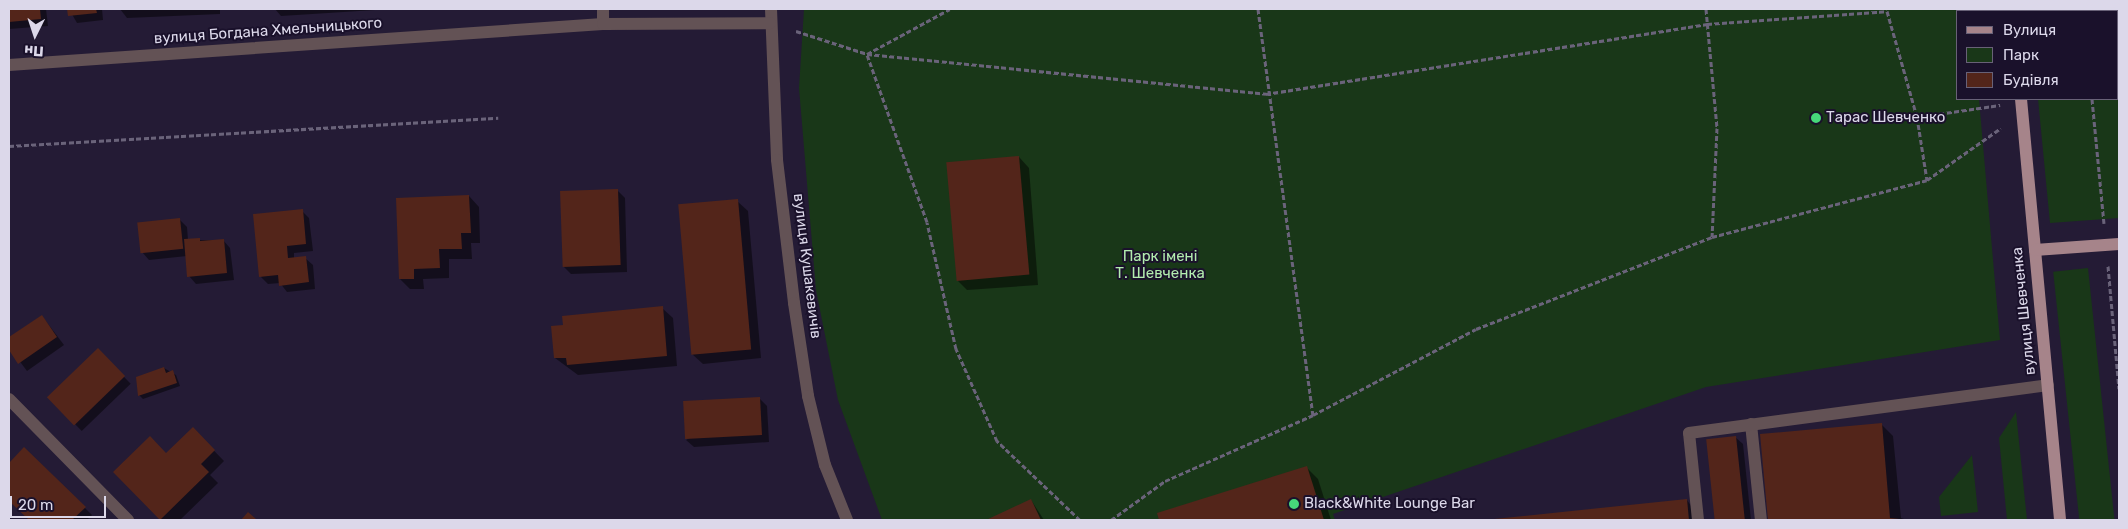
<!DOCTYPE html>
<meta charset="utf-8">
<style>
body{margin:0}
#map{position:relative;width:2128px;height:529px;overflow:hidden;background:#241b35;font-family:Rubik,sans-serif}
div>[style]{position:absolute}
.green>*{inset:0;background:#193718;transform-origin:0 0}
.shadow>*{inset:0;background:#0007;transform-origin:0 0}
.building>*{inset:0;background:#53251a;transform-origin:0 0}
.path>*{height:3px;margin-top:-1.5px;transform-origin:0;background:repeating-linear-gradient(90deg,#6a637a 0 5px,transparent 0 7.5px)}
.minor>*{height:12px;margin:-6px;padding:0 6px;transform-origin:6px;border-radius:6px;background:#635255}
.major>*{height:12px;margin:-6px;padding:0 6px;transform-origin:6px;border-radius:6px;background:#a6848a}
.dots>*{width:14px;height:14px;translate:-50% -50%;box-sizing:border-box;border:2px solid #1a112b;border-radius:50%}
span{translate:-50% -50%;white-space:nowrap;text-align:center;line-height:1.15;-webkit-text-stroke:4px #1a112b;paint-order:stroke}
.street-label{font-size:15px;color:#dcd8ea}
.poi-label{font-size:15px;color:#dcd8ea}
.left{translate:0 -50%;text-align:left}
.park-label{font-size:15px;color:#b2ecae}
.frame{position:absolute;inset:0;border:10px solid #dcd8ea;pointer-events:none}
.legend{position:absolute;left:1956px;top:10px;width:162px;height:90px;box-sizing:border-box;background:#1a112b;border:1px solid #686177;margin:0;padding:6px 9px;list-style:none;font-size:15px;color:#dcd8ea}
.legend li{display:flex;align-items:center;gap:10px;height:25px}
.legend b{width:25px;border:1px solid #686177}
.north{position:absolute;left:10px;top:10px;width:50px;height:50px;-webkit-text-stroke:4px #1a112b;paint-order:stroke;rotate:184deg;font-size:14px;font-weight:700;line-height:20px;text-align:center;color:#dcd8ea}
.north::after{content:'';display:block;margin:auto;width:18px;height:22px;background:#dcd8ea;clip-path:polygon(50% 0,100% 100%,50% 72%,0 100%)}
.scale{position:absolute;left:10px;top:496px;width:96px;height:22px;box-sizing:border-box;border:2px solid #dcd8ea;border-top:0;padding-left:6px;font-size:15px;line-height:18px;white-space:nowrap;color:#dcd8ea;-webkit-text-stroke:4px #1a112b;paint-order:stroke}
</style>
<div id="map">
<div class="green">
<i style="clip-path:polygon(804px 9px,1972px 9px,1957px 11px,1957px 99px,1979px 99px,2000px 340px,1706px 387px,1333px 514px,1335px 520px,882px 520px,838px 400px,816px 290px,799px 88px)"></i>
<i style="clip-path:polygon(2029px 9px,2119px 9px,2119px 218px,2050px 223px,2038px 99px,2117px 99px,2117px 11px)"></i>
<i style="left:2088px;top:268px;width:253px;height:35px;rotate:84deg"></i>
<i style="clip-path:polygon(2016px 412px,2027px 520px,2007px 520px,1999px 438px)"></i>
<i style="clip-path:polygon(1972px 455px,1978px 512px,1941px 516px,1939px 497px)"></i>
</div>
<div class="shadow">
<i style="clip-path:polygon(9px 9px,46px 9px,48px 26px,9px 29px)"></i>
<i style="clip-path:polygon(69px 9px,102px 9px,103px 20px,77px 23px)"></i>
<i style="clip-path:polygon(120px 9px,220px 9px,220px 14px,127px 18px)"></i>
<i style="clip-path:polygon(275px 9px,375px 9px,375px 10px,281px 16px)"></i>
<i style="clip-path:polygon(1019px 157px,1029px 168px,1038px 285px,967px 290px,957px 280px)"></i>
<i style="clip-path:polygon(617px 190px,625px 198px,627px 272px,571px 274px,563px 266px)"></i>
<i style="clip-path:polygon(469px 196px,479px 207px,480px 243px,471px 243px,472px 259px,449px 259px,449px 278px,423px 279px,424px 289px,410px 289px,400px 279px)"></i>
<i style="clip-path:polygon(737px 201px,748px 211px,761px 358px,703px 364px,692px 354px)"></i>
<i style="clip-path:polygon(302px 211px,309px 218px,313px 251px,294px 253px,294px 259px,305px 258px,313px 265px,315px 289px,287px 292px,280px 283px,268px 284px,261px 277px)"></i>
<i style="clip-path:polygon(179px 219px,187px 227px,188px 240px,223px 240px,230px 248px,234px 280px,196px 284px,189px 276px,187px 256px,149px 260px,142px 252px)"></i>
<i style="clip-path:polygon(662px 308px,673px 318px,677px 366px,578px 375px,555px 358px,564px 326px)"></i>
<i style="clip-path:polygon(42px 316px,64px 345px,27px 371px,9px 347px,9px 339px)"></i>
<i style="left:98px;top:350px;width:47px;height:68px;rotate:46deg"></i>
<i style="clip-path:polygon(164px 368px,176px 375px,180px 386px,143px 399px,139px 395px)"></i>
<i style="clip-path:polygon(759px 398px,767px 406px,769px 442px,694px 447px,686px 440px)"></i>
<i style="clip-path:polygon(1881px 424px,1893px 436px,1901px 518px,1907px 520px,1769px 520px,1761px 435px)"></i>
<i style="clip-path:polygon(193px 429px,224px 461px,210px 475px,218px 483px,180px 520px,162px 520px,115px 472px,166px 454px)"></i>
<i style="clip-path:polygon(1735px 437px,1743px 444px,1751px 520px,1716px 520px,1707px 440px)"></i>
<i style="clip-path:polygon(24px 448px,92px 515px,87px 520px,30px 520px,9px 499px,9px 464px)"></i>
<i style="clip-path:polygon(1306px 467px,1318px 479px,1331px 520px,1160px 520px,1158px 514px)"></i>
<i style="clip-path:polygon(1031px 500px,1044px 520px,989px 520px)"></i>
<i style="clip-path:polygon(1687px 500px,1701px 520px,1493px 520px)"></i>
</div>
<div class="building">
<i style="clip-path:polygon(9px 9px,40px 9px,41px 19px,9px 22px)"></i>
<i style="clip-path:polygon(67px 9px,96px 9px,97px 13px,68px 16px)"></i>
<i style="left:1019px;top:156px;width:119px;height:73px;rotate:85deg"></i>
<i style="left:618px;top:189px;width:76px;height:58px;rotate:88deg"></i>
<i style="clip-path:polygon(469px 195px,471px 233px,461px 233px,462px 249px,439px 249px,440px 268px,414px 269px,414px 279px,399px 279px,396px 198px)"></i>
<i style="left:738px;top:199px;width:151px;height:60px;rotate:85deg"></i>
<i style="clip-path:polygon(303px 209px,306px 244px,287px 246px,288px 258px,306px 256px,309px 282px,279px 286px,278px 275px,259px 277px,253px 214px)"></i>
<i style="left:180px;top:218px;width:31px;height:43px;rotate:84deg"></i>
<i style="clip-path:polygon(200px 238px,200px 241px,224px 239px,227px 273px,187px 277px,184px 239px)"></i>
<i style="clip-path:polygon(663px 306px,667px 356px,567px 365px,566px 358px,554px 358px,551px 326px,563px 325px,562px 316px)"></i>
<i style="clip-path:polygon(42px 315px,57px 337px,18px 364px,9px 350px,9px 337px)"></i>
<i style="left:98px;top:348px;width:39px;height:71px;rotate:46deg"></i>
<i style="clip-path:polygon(164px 367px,166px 373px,173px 370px,177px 383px,138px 396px,136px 377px)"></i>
<i style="left:760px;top:397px;width:38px;height:77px;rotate:87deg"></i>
<i style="clip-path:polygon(1882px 423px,1890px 518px,1909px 520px,1768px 520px,1760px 434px)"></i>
<i style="clip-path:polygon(193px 427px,215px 450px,201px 464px,209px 472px,160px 520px,113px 472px,150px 436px,166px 453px)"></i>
<i style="left:1736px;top:436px;width:84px;height:30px;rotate:84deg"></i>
<i style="clip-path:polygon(24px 447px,86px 507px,72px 520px,29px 520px,9px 501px,9px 463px)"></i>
<i style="clip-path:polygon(1307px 466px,1324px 520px,1159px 520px,1157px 513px)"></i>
<i style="clip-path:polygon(1031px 499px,1041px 520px,986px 520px)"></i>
<i style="clip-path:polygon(1687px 499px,1689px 520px,1494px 520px,1494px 519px)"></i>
<i style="clip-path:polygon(248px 512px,257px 520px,241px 520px)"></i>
</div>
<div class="path">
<i style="left:1258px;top:9px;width:410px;rotate:82.3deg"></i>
<i style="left:1706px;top:9px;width:120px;rotate:84.7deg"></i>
<i style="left:1717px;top:128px;width:109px;rotate:92.6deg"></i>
<i style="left:2083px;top:9px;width:2px;rotate:90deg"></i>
<i style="left:796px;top:31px;width:75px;rotate:17.9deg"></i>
<i style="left:867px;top:54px;width:94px;rotate:-28.5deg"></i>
<i style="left:2092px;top:99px;width:125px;rotate:84.5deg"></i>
<i style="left:1917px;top:117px;width:84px;rotate:-8.2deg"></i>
<i style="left:9px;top:146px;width:490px;rotate:-3.3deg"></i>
<i style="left:2108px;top:266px;width:123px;rotate:84.9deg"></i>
<i style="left:1080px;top:520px;width:115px;rotate:-136.4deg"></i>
<i style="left:997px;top:441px;width:101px;rotate:-114deg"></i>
<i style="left:956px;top:349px;width:130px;rotate:-102.9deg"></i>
<i style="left:927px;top:222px;width:178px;rotate:-109.7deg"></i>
<i style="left:867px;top:54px;width:401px;rotate:5.7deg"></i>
<i style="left:1266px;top:94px;width:447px;rotate:-9deg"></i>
<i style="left:1707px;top:24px;width:180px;rotate:-4.1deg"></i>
<i style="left:1887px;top:11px;width:110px;rotate:74.2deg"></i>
<i style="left:1917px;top:117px;width:64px;rotate:81deg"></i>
<i style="left:1111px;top:520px;width:67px;rotate:-35.8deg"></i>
<i style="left:1165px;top:481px;width:162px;rotate:-24deg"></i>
<i style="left:1313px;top:415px;width:184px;rotate:-27.8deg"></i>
<i style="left:1476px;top:329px;width:253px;rotate:-21.3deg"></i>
<i style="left:1712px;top:237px;width:222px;rotate:-14.8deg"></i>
<i style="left:1927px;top:180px;width:90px;rotate:-35.1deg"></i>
</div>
<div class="minor">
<i style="left:771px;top:9px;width:151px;rotate:87.7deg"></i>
<i style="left:777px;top:160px;width:144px;rotate:83.2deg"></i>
<i style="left:794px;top:303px;width:94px;rotate:81.4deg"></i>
<i style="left:808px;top:396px;width:71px;rotate:76.2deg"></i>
<i style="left:825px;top:465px;width:59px;rotate:68.2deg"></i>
<i style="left:603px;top:24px;width:15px;rotate:-90deg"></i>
<i style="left:9px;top:65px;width:595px;rotate:-3.95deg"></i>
<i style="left:603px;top:24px;width:167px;rotate:-0.3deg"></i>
<i style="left:9px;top:399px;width:170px;rotate:45.5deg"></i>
<i style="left:1751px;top:424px;width:97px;rotate:84.1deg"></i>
<i style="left:1698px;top:520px;width:87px;rotate:-95.9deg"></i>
<i style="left:1689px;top:433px;width:362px;rotate:-7.6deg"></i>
</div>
<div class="major">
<i style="left:2013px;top:9px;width:2px;rotate:90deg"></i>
<i style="left:2021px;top:99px;width:423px;rotate:84.7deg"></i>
<i style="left:2035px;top:250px;width:84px;rotate:-4.1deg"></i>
</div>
<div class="dots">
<i style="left:1816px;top:118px;background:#46d77a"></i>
<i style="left:1294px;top:504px;background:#46d77a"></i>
</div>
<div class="street-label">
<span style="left:268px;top:31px;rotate:-4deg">вулиця Богдана Хмельницького</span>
<span style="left:807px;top:266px;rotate:83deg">вулиця Кушакевичів</span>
<span style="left:2024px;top:311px;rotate:-96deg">вулиця Шевченка</span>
</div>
<div class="poi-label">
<span class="left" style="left:1826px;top:118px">Тарас Шевченко</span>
<span class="left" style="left:1304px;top:504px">Black&amp;White Lounge Bar</span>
</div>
<div class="park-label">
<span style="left:1160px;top:265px">Парк імені<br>Т. Шевченка</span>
</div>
<div class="frame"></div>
<ul class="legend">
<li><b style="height:6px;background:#a6848a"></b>Вулиця</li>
<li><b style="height:14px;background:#193718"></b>Парк</li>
<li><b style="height:14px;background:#53251a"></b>Будівля</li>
</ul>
<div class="north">Пн</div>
<div class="scale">20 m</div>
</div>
